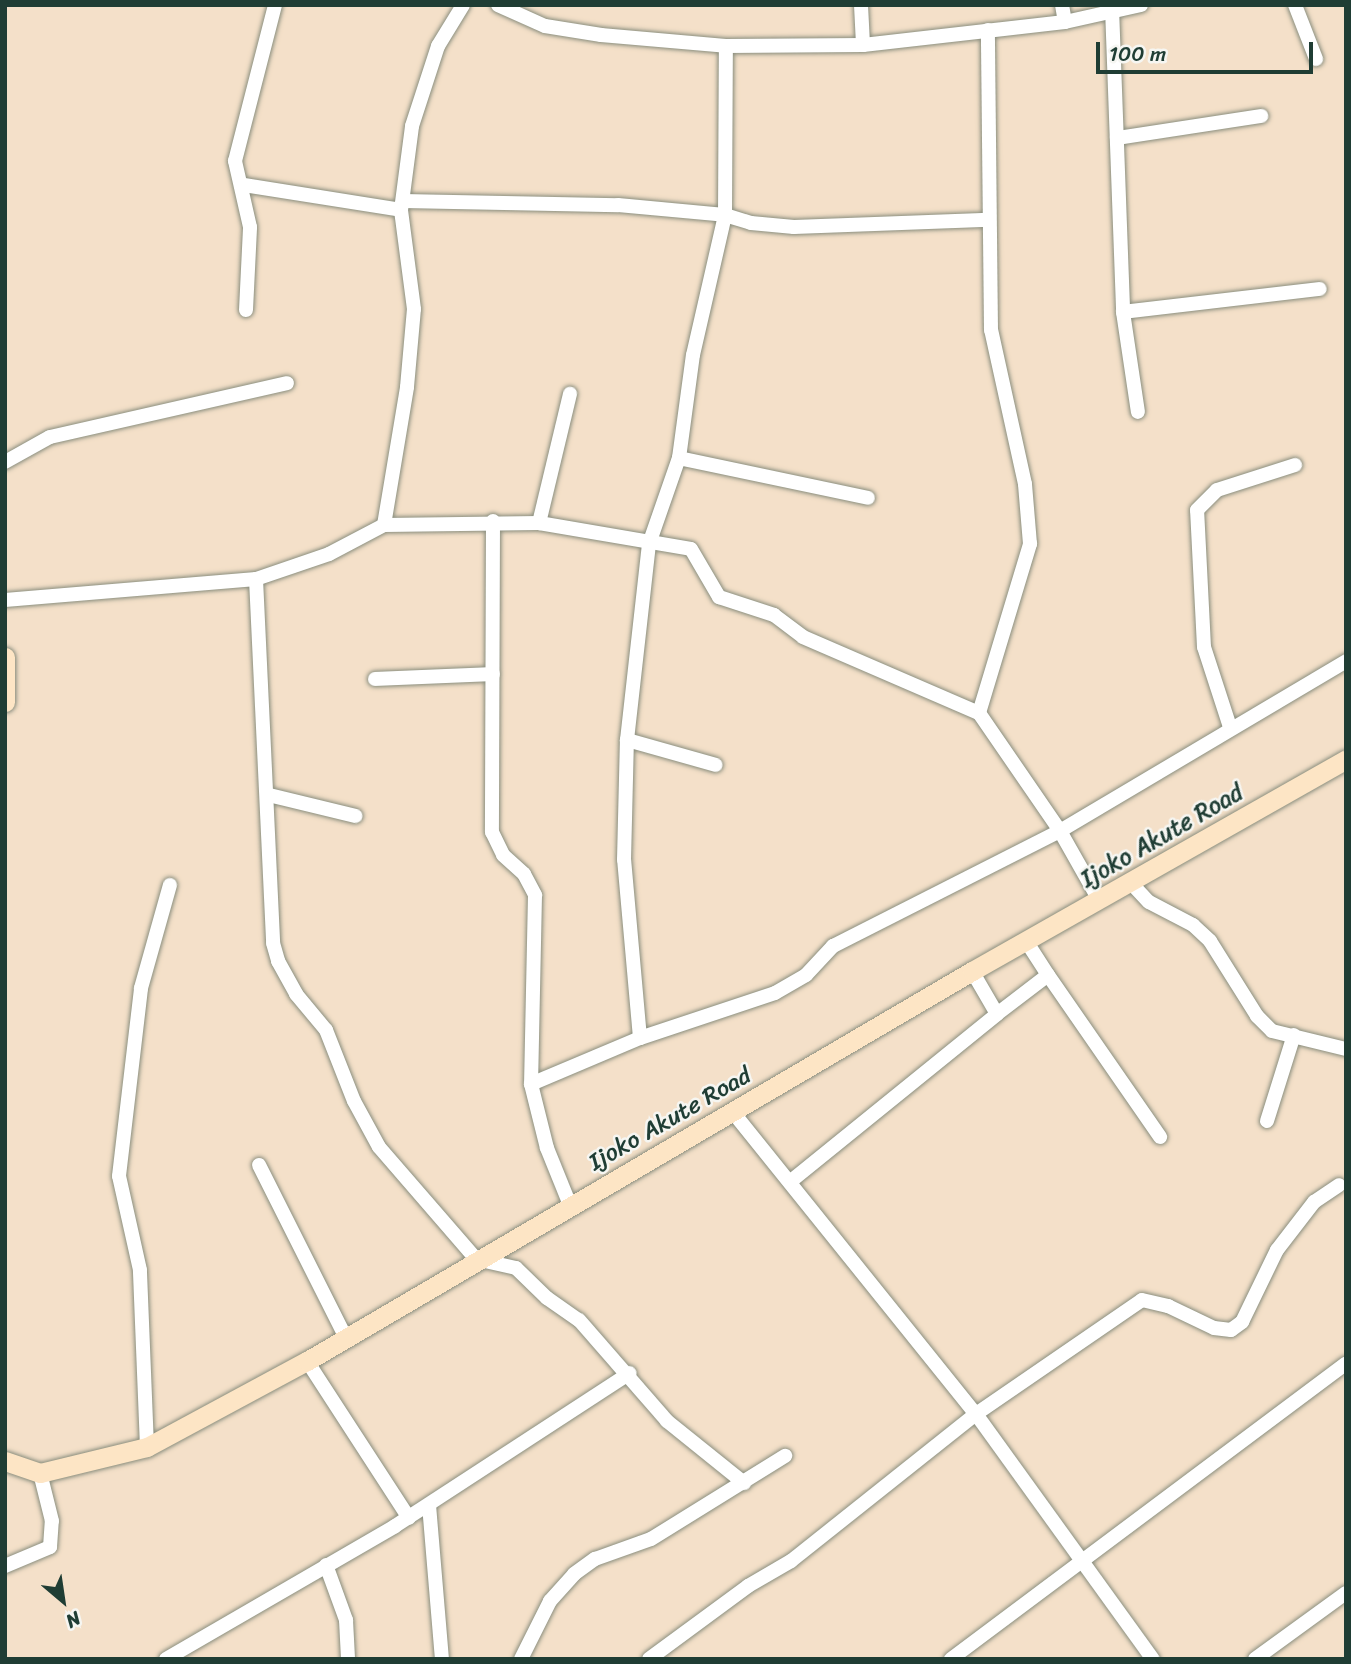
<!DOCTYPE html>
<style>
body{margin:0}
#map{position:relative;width:1351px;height:1664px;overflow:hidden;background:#f4e0c9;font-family:Sriracha,sans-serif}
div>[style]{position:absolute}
.roads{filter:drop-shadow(0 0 2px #8a8e7e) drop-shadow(0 0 2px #8a8e7e)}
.minor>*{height:14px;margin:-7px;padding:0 7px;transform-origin:7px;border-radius:7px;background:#fff}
.secondary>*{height:19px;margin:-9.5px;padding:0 9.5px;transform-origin:9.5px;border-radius:9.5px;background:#fde5c5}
span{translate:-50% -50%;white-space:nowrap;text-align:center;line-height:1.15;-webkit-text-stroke:5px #f6f6f2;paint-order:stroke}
.street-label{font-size:24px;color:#1f3d34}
.frame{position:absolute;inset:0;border:7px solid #1f3d34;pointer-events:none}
.north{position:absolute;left:28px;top:1566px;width:70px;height:70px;-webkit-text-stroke:5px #f6f6f2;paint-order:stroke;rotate:151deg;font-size:19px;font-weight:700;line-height:28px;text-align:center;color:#1f3d34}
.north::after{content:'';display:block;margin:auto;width:24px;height:32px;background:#1f3d34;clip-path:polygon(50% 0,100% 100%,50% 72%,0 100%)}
.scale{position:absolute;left:1096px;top:42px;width:217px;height:32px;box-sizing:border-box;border:4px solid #1f3d34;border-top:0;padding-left:9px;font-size:21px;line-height:24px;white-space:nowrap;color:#1f3d34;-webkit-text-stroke:5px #f6f6f2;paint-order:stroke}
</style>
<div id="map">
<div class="roads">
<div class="minor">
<i style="left:498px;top:5px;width:51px;rotate:24.1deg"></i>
<i style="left:545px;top:26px;width:57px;rotate:9.1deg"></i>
<i style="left:601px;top:35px;width:125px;rotate:5deg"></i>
<i style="left:726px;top:46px;width:137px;rotate:-0.4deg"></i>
<i style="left:863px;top:45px;width:203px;rotate:-6.5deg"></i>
<i style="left:1065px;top:22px;width:78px;rotate:-12.6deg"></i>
<i style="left:861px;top:5px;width:40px;rotate:87.1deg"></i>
<i style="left:1062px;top:5px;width:17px;rotate:80deg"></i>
<i style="left:1295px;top:5px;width:58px;rotate:68.7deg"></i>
<i style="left:1112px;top:8px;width:304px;rotate:87.9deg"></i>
<i style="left:1123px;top:312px;width:101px;rotate:81.5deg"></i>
<i style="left:1117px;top:138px;width:146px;rotate:-8.7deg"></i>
<i style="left:244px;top:185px;width:159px;rotate:9deg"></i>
<i style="left:403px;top:201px;width:215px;rotate:1.1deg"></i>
<i style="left:618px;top:205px;width:107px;rotate:5.3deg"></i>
<i style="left:725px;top:215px;width:27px;rotate:17deg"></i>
<i style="left:751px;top:223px;width:43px;rotate:5.3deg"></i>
<i style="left:794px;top:227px;width:195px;rotate:-2.1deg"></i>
<i style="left:246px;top:310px;width:83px;rotate:-87.2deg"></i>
<i style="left:250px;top:227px;width:68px;rotate:-102.8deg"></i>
<i style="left:235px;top:161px;width:161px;rotate:-75.6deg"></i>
<i style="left:1123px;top:312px;width:198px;rotate:-6.7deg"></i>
<i style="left:679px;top:458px;width:193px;rotate:11.9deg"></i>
<i style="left:5px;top:462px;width:51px;rotate:-29.1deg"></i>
<i style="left:50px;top:437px;width:243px;rotate:-12.8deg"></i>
<i style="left:493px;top:521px;width:311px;rotate:90.2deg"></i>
<i style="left:492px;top:832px;width:25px;rotate:64deg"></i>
<i style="left:503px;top:855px;width:28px;rotate:42deg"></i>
<i style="left:524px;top:874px;width:24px;rotate:62deg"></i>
<i style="left:535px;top:895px;width:189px;rotate:91.2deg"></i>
<i style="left:531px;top:1084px;width:66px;rotate:76deg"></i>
<i style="left:547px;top:1148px;width:61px;rotate:68deg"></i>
<i style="left:539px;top:523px;width:133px;rotate:-76.5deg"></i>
<i style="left:384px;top:525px;width:140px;rotate:-80.5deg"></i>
<i style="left:407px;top:387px;width:78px;rotate:-84.9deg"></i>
<i style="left:414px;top:309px;width:100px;rotate:-97.5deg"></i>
<i style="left:401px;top:210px;width:85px;rotate:-82.5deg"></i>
<i style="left:412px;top:126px;width:84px;rotate:-72deg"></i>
<i style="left:438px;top:46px;width:48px;rotate:-58.6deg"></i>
<i style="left:256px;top:579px;width:364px;rotate:87.3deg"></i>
<i style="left:273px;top:943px;width:19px;rotate:74deg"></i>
<i style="left:278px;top:961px;width:38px;rotate:61deg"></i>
<i style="left:296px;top:994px;width:47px;rotate:50.2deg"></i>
<i style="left:326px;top:1030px;width:76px;rotate:68.5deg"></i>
<i style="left:354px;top:1101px;width:52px;rotate:61.5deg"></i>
<i style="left:379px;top:1147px;width:148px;rotate:49.1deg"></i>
<i style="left:476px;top:1259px;width:41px;rotate:12.7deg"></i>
<i style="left:516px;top:1268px;width:43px;rotate:44.1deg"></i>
<i style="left:547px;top:1298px;width:39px;rotate:35deg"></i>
<i style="left:579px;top:1320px;width:134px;rotate:48.9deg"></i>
<i style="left:667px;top:1421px;width:99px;rotate:38.8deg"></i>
<i style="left:5px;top:600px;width:252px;rotate:-4.8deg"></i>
<i style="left:256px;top:579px;width:77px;rotate:-18.9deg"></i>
<i style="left:329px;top:554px;width:62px;rotate:-27.8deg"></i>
<i style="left:384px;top:525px;width:155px;rotate:-0.7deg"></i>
<i style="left:539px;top:523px;width:154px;rotate:9.7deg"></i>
<i style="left:691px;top:549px;width:56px;rotate:59.7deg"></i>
<i style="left:719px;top:597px;width:58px;rotate:18.1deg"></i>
<i style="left:774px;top:615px;width:36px;rotate:37deg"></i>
<i style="left:803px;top:637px;width:192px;rotate:23.4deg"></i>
<i style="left:979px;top:713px;width:143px;rotate:55.5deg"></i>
<i style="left:1060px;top:831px;width:79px;rotate:60.5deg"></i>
<i style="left:375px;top:679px;width:118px;rotate:-2.4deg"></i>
<i style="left:979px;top:713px;width:177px;rotate:-73.2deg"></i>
<i style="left:1030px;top:544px;width:60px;rotate:-94.8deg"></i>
<i style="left:1025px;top:484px;width:158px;rotate:-102.4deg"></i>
<i style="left:991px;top:330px;width:300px;rotate:-90.6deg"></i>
<i style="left:1230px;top:727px;width:84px;rotate:-108deg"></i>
<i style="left:1204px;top:647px;width:137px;rotate:-92.9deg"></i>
<i style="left:1197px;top:510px;width:28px;rotate:-45deg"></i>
<i style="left:1217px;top:490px;width:82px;rotate:-17.8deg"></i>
<i style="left:627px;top:740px;width:92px;rotate:15.7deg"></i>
<i style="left:269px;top:795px;width:89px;rotate:13.6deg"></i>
<i style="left:1131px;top:883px;width:26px;rotate:47deg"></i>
<i style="left:1149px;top:902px;width:50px;rotate:27.6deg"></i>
<i style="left:1193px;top:925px;width:23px;rotate:43deg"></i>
<i style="left:1210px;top:941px;width:89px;rotate:57.9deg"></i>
<i style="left:1257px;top:1016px;width:21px;rotate:45deg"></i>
<i style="left:1272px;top:1031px;width:76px;rotate:13.7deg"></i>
<i style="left:1048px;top:975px;width:197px;rotate:55.3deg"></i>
<i style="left:997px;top:1014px;width:64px;rotate:-37.4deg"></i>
<i style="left:1048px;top:975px;width:40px;rotate:-122.9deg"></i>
<i style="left:640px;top:1038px;width:179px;rotate:-95.1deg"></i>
<i style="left:624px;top:860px;width:120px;rotate:-88.6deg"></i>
<i style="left:627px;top:740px;width:197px;rotate:-83.6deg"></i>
<i style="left:649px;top:544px;width:91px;rotate:-70.8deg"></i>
<i style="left:679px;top:458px;width:104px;rotate:-82.3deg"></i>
<i style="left:693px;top:355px;width:144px;rotate:-77.1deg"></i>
<i style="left:725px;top:215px;width:169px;rotate:-89.7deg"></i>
<i style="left:531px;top:1084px;width:118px;rotate:-22.9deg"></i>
<i style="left:640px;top:1038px;width:142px;rotate:-18.4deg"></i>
<i style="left:775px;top:993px;width:36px;rotate:-30deg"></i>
<i style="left:806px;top:975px;width:40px;rotate:-47deg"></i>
<i style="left:833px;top:946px;width:254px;rotate:-26.9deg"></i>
<i style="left:1060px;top:831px;width:333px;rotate:-30.7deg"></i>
<i style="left:732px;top:1111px;width:389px;rotate:51.2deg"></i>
<i style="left:976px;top:1414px;width:302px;rotate:54.2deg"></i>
<i style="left:1267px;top:1121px;width:90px;rotate:-72.6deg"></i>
<i style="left:259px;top:1165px;width:194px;rotate:63.3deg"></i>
<i style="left:791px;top:1181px;width:265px;rotate:-39deg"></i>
<i style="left:997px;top:1014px;width:50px;rotate:-120.2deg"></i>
<i style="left:307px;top:1361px;width:187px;rotate:57deg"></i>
<i style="left:147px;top:1447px;width:177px;rotate:-92.3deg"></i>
<i style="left:140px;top:1270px;width:96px;rotate:-102.6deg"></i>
<i style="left:119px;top:1176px;width:189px;rotate:-83.3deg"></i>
<i style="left:141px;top:988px;width:107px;rotate:-74.3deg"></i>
<i style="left:429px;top:1505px;width:155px;rotate:85.2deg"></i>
<i style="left:326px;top:1565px;width:59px;rotate:70deg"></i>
<i style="left:346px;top:1620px;width:39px;rotate:87deg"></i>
<i style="left:5px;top:1566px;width:49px;rotate:-22.9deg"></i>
<i style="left:50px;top:1547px;width:26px;rotate:-86deg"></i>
<i style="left:52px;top:1521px;width:49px;rotate:-104deg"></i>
<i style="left:166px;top:1659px;width:265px;rotate:-30.1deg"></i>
<i style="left:395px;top:1526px;width:280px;rotate:-33.1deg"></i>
<i style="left:521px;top:1659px;width:65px;rotate:-63.4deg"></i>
<i style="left:550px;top:1601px;width:36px;rotate:-48deg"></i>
<i style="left:574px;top:1574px;width:26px;rotate:-36deg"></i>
<i style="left:595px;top:1559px;width:59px;rotate:-19.7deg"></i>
<i style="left:651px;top:1539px;width:158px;rotate:-31.8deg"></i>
<i style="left:649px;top:1659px;width:123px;rotate:-36.4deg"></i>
<i style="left:748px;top:1586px;width:50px;rotate:-30.2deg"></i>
<i style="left:791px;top:1561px;width:236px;rotate:-38.5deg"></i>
<i style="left:976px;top:1414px;width:201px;rotate:-34.5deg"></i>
<i style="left:1142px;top:1300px;width:27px;rotate:13deg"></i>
<i style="left:1168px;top:1306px;width:51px;rotate:25.6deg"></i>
<i style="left:1214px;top:1328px;width:17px;rotate:7deg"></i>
<i style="left:1231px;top:1330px;width:14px;rotate:-36deg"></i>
<i style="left:1242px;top:1322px;width:80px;rotate:-64.1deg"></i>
<i style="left:1277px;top:1250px;width:61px;rotate:-52.4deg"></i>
<i style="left:1314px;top:1202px;width:30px;rotate:-34deg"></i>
<i style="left:951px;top:1659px;width:493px;rotate:-36.8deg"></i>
<i style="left:1255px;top:1659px;width:112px;rotate:-36deg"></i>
</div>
<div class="secondary">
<i style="left:5px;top:657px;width:45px;rotate:90deg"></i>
<i style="left:5px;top:1461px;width:37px;rotate:19deg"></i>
<i style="left:40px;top:1473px;width:110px;rotate:-13.7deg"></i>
<i style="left:147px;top:1447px;width:182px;rotate:-28.3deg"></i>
<i style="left:307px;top:1361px;width:771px;rotate:-30.39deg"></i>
<i style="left:972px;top:971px;width:430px;rotate:-29.5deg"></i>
</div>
</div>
<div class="street-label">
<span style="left:1162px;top:836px;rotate:-30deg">Ijoko Akute Road</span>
<span style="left:670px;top:1119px;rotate:-30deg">Ijoko Akute Road</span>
</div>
<div class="frame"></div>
<div class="north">N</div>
<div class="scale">100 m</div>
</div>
